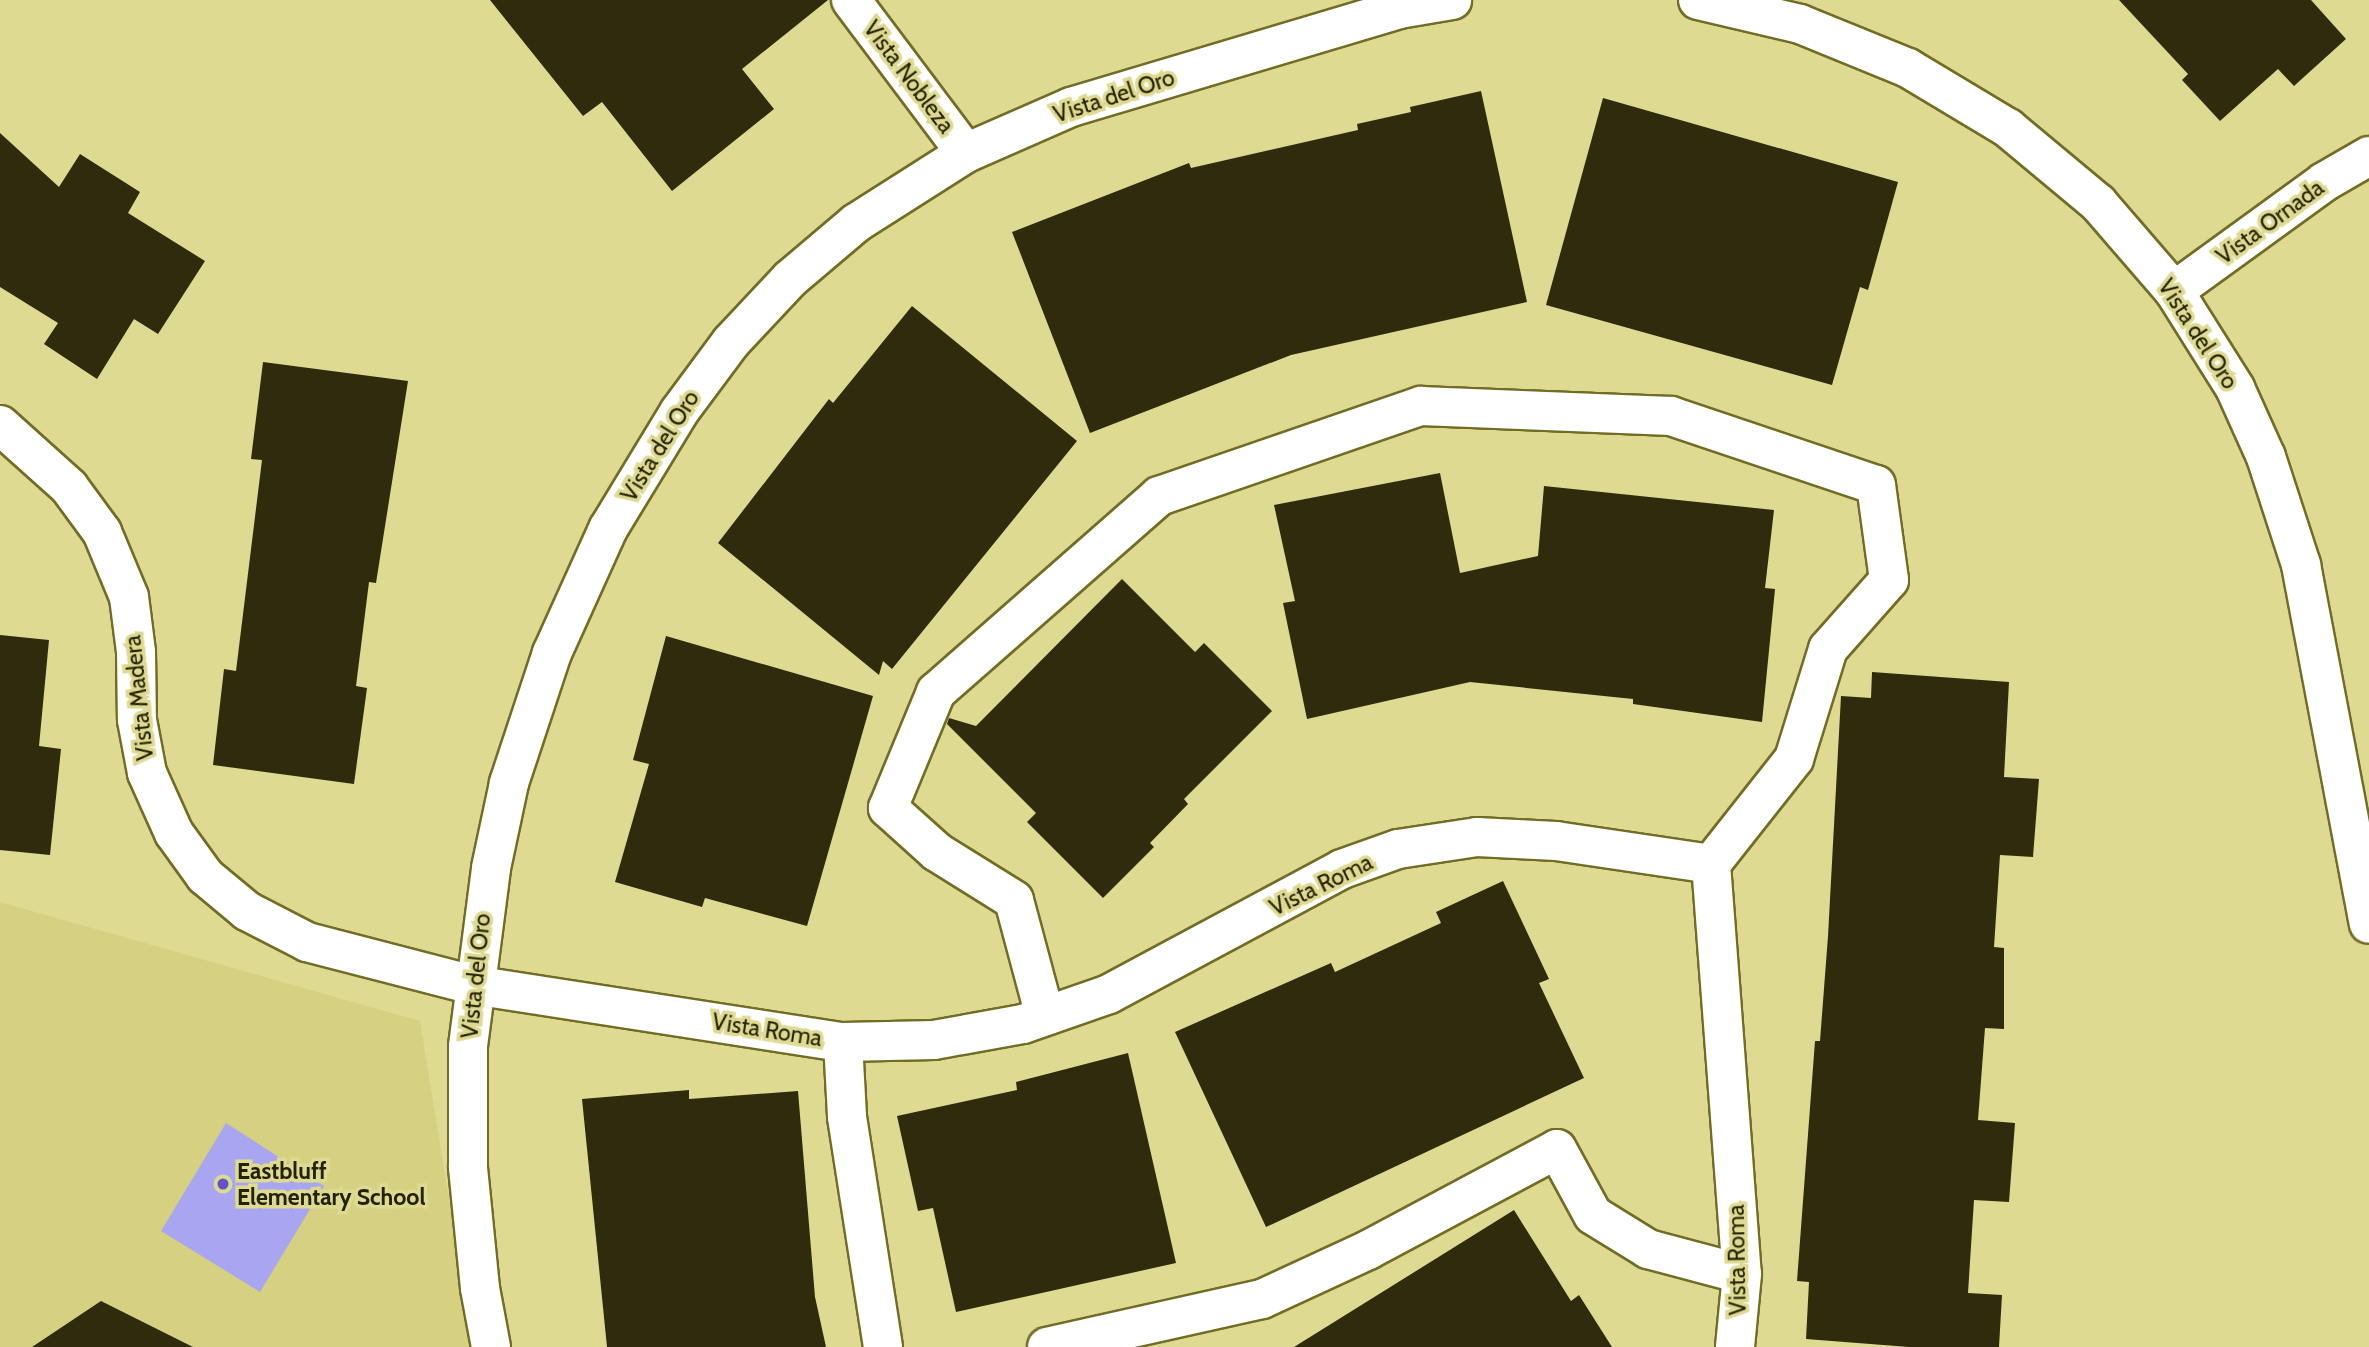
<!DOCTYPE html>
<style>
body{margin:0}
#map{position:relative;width:2369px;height:1347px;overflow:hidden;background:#deda92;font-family:Cabin,sans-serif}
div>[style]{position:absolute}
.built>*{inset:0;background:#d6d180}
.green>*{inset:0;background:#a9a6f1}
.building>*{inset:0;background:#2e2c0d}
.roads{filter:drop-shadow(2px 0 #716d25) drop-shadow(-2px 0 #716d25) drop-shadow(0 2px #716d25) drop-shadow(0 -2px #716d25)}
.minor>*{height:38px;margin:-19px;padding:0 19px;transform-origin:19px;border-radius:19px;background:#fff}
.dots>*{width:19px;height:19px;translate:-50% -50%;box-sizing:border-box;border:4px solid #deda92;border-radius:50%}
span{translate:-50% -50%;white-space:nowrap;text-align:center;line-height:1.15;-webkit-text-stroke:7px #deda92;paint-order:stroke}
.street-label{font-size:23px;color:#242204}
.poi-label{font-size:23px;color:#242204;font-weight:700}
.left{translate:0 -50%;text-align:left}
</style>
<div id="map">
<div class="built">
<div style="clip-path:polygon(0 902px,420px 1021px,473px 1347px,0 1347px)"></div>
</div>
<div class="green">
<div style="clip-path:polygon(226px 1123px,324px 1186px,260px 1292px,161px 1231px)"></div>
</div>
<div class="building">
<div style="clip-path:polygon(490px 0,828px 0,742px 69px,774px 109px,672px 191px,602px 102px,583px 116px)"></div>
<div style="clip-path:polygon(2119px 0,2311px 0,2346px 39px,2294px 86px,2278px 69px,2220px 121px,2182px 80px,2188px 74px)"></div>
<div style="clip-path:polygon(1481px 91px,1527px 302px,1291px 355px,1090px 433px,1012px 232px,1189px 163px,1191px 168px,1358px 130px,1357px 124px,1411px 112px,1410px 107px)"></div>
<div style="clip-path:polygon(1603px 98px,1898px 182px,1868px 290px,1860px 287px,1832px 385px,1546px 305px)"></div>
<div style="clip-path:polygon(0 133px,59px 187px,80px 154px,140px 192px,128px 213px,205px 261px,158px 334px,134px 319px,97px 379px,44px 344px,58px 323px,0 287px)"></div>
<div style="clip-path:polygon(912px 306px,1077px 441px,892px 669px,883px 661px,879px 675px,718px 543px,829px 399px,833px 403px)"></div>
<div style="clip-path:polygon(263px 362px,408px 381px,376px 583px,369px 582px,356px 686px,367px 688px,354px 784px,213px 765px,224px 669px,236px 671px,262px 460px,251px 459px)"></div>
<div style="clip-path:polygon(1440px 473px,1460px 573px,1538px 556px,1544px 486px,1774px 510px,1765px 588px,1775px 589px,1762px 722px,1633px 704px,1633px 699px,1470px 682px,1307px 719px,1283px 603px,1295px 601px,1274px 505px)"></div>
<div style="clip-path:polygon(1122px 579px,1195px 652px,1204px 643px,1272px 711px,1184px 799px,1188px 804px,1150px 843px,1154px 847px,1103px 898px,1027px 822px,1036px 813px,947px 724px,949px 718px,976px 726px)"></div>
<div style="clip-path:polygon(0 635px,49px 640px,39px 746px,61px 749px,50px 855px,0 850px)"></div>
<div style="clip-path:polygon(666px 636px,873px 696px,807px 926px,705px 898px,702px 907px,615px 882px,649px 764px,633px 760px)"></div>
<div style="clip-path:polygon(1872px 672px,2009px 682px,2004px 777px,2039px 779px,2033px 857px,2000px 855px,1994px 947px,2004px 948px,2004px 1029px,1985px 1028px,1978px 1120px,2015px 1123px,2009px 1202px,1974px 1200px,1968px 1293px,2002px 1295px,1999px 1347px,1909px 1347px,1806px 1339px,1809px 1282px,1797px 1281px,1815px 1041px,1820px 1041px,1828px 936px,1841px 696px,1871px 698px)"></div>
<div style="clip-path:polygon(1503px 881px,1549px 979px,1539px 983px,1584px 1078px,1266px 1227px,1175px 1032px,1331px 963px,1335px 972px,1441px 923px,1436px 912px)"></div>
<div style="clip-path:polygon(1128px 1053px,1176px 1263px,956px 1312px,933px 1208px,918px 1211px,897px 1116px,1017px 1090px,1016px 1082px)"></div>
<div style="clip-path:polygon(689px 1090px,689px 1099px,798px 1091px,815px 1297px,826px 1347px,607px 1347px,582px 1099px)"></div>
<div style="clip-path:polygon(1514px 1210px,1571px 1301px,1579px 1295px,1612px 1347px,1294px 1347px)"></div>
<div style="clip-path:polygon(101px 1301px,193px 1347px,32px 1347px)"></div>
</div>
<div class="roads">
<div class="minor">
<div style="left:851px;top:0;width:191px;rotate:53.1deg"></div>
<div style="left:1698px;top:0;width:105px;rotate:13.2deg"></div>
<div style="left:1800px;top:24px;width:117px;rotate:22.2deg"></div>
<div style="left:1908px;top:68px;width:117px;rotate:31deg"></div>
<div style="left:2008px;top:128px;width:117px;rotate:39.8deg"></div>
<div style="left:2098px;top:203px;width:116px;rotate:49.2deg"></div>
<div style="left:2174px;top:291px;width:115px;rotate:57.8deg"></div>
<div style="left:2235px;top:388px;width:76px;rotate:65.8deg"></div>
<div style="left:2266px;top:457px;width:114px;rotate:72deg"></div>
<div style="left:2301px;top:565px;width:365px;rotate:79.3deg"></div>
<div style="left:2174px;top:291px;width:185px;rotate:-36deg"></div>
<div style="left:2324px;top:182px;width:52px;rotate:-30deg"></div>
<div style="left:0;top:425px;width:93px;rotate:41.9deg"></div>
<div style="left:69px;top:487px;width:56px;rotate:53.7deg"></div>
<div style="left:102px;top:532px;width:70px;rotate:67.4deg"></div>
<div style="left:129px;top:597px;width:55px;rotate:82.7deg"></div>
<div style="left:136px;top:652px;width:68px;rotate:89.2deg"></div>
<div style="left:137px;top:720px;width:54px;rotate:79.3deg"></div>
<div style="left:147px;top:773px;width:66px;rotate:65.8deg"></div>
<div style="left:174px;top:833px;width:53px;rotate:54.2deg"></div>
<div style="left:205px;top:876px;width:55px;rotate:39.8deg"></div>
<div style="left:247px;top:911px;width:68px;rotate:27.3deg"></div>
<div style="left:307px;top:942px;width:171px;rotate:14.5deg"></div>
<div style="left:473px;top:985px;width:374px;rotate:8.8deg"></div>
<div style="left:843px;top:1042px;width:91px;rotate:-1.3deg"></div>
<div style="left:934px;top:1040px;width:90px;rotate:-10.2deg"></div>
<div style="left:1023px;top:1024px;width:91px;rotate:-19.2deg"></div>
<div style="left:1109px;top:994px;width:264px;rotate:-28.2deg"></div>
<div style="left:1342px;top:869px;width:59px;rotate:-19.7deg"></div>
<div style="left:1398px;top:849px;width:80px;rotate:-8.6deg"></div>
<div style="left:1477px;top:837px;width:79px;rotate:2.9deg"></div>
<div style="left:1556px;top:841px;width:157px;rotate:8.4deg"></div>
<div style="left:1711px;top:864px;width:411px;rotate:85.7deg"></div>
<div style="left:1742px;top:1274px;width:73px;rotate:95.5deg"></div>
<div style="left:1045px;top:1016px;width:120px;rotate:-105deg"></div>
<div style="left:1014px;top:900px;width:91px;rotate:-148.1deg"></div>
<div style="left:937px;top:852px;width:66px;rotate:-138.1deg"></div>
<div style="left:888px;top:808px;width:126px;rotate:-67.5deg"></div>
<div style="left:936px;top:692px;width:297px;rotate:-41.3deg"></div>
<div style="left:1159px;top:496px;width:277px;rotate:-19deg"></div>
<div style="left:1421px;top:406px;width:250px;rotate:2.3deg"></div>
<div style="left:1671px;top:416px;width:216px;rotate:18.6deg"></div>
<div style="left:1876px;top:485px;width:96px;rotate:82.2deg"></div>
<div style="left:1889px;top:580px;width:92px;rotate:131.5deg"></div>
<div style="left:1828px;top:649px;width:115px;rotate:107.2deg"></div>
<div style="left:1794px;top:759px;width:134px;rotate:128.3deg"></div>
<div style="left:843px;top:1042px;width:75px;rotate:86.9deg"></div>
<div style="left:847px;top:1117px;width:233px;rotate:81.1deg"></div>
<div style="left:491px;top:1347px;width:60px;rotate:-100.6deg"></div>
<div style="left:480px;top:1288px;width:122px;rotate:-95.7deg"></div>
<div style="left:468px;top:1167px;width:121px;rotate:-90deg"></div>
<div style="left:468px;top:1046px;width:179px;rotate:-82.6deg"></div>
<div style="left:491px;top:868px;width:87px;rotate:-78deg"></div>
<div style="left:509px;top:783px;width:137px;rotate:-71.7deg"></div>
<div style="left:552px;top:653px;width:136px;rotate:-65.7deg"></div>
<div style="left:608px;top:529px;width:137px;rotate:-58.7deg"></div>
<div style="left:679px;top:412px;width:87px;rotate:-53.4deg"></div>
<div style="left:731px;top:342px;width:86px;rotate:-46.9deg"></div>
<div style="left:790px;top:279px;width:87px;rotate:-40.3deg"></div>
<div style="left:856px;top:223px;width:130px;rotate:-32.5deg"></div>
<div style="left:966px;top:153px;width:115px;rotate:-23.7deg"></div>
<div style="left:1071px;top:107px;width:342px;rotate:-16.6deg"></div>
<div style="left:1399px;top:9px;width:54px;rotate:-9.6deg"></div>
<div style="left:1047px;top:1347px;width:220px;rotate:-12.6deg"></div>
<div style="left:1262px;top:1299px;width:117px;rotate:-24.8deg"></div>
<div style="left:1368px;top:1250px;width:214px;rotate:-28.1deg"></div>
<div style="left:1557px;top:1149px;width:75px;rotate:61.4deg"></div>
<div style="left:1593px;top:1215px;width:65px;rotate:31.7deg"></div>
<div style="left:1648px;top:1249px;width:97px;rotate:14.9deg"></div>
</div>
</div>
<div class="dots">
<div style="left:223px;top:1184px;background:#6552cb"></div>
</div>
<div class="street-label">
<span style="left:909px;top:77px;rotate:53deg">Vista Nobleza</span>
<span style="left:1114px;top:96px;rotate:-18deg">Vista del Oro</span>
<span style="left:2270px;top:222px;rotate:-36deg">Vista Ornada</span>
<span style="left:2198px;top:334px;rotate:57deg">Vista del Oro</span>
<span style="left:660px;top:446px;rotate:-58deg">Vista del Oro</span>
<span style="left:139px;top:698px;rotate:-96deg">Vista Madera</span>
<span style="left:1321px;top:885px;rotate:-26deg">Vista Roma</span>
<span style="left:476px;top:976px;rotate:-84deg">Vista del Oro</span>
<span style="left:767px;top:1030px;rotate:9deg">Vista Roma</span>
<span style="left:1737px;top:1260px;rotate:-91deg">Vista Roma</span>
</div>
<div class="poi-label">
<span class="left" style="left:237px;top:1184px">Eastbluff<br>Elementary School</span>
</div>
</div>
